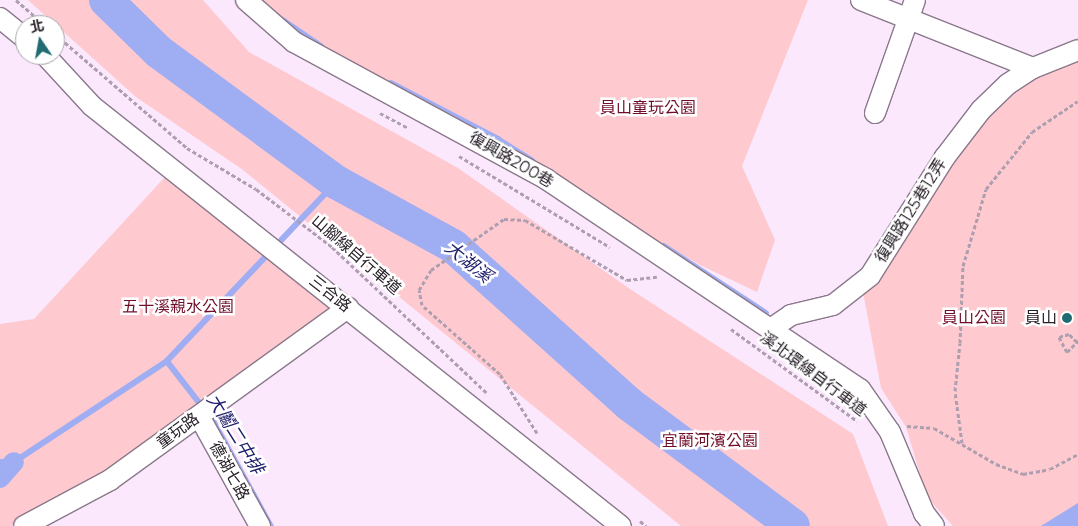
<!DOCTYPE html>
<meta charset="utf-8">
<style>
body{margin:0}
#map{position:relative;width:1078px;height:526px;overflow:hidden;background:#fbe8fd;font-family:Montserrat,"Noto Sans TC",sans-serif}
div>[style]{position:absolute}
.green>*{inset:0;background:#fec9cf}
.water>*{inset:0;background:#9fadf2}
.stream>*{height:5.5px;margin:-2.75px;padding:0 2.75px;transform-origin:2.75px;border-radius:2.75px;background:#9fadf2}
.canal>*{height:20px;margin:-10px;padding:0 10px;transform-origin:10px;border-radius:10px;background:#9fadf2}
.river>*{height:34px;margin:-17px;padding:0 17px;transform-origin:17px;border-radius:17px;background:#9fadf2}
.path>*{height:3px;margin-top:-1.5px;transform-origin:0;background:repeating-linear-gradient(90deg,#ae9fb0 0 4px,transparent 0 6.5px)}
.roads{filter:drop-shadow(1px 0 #8a788b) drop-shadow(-1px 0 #8a788b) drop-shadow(0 1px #8a788b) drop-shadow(0 -1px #8a788b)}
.minor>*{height:20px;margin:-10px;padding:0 10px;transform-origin:10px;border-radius:10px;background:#fff}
.dots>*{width:14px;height:14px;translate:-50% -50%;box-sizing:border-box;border:2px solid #fff;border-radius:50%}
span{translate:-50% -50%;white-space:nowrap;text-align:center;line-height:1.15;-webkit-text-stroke:5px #fff;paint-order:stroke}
.park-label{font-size:16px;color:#700e2a}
.street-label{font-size:16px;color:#282028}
.poi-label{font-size:16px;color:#282028}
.right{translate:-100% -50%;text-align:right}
.water-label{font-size:18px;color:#1e1e6c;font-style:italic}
.north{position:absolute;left:15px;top:15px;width:50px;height:50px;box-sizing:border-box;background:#fff;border:1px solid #a9a6a9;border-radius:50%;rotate:348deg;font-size:14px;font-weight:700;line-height:20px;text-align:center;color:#282028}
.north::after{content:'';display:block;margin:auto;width:18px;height:22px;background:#206c72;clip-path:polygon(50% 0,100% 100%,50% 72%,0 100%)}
</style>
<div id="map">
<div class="green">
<div style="clip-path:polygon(28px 0,203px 0,249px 52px,458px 168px,630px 289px,853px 434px,888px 526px,681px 526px,243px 170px,136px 97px)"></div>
<div style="clip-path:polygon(260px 0,808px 0,742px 166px,775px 240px,757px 292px,700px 265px,282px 21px)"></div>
<div style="clip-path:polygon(1078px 59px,1078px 526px,953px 526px,927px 497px,906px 427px,881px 388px,863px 292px,983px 117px,1007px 93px,1039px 72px)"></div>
<div style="clip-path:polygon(165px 177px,346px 308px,106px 475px,10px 526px,0 526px,0 324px,34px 319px)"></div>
</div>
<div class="water">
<div style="clip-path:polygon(1078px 503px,1078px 526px,1041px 526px)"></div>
</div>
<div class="stream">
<div style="left:283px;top:20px;width:46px;rotate:34.4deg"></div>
<div style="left:391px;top:83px;width:121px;rotate:27.6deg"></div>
<div style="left:498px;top:139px;width:40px;rotate:32deg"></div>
<div style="left:664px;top:246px;width:122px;rotate:33.3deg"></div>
<div style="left:167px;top:361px;width:75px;rotate:52.1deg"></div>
<div style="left:213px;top:420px;width:121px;rotate:61.3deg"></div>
<div style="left:0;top:462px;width:14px"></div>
<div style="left:14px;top:462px;width:183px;rotate:-33.4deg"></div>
<div style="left:167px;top:361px;width:246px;rotate:-46.6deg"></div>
</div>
<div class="canal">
<div style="left:0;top:478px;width:21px;rotate:-49deg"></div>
</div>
<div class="river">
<div style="left:106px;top:0;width:74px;rotate:44.5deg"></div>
<div style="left:159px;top:52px;width:220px;rotate:36.3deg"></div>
<div style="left:336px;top:182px;width:133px;rotate:28.7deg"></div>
<div style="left:453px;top:246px;width:237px;rotate:41.9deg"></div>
<div style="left:629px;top:404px;width:204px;rotate:36.6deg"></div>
</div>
<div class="path">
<div style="left:16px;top:0;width:38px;rotate:41deg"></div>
<div style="left:55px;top:34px;width:174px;rotate:40.8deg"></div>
<div style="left:187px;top:148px;width:80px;rotate:30.7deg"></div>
<div style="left:256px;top:189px;width:96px;rotate:37.3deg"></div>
<div style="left:332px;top:247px;width:212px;rotate:43.3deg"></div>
<div style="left:380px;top:113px;width:32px;rotate:28deg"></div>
<div style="left:459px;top:156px;width:176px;rotate:31.1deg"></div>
<div style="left:731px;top:329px;width:156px;rotate:36.1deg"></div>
<div style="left:1077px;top:342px;width:11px;rotate:-135deg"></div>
<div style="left:1069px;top:334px;width:10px;rotate:163deg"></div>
<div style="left:1059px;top:337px;width:17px;rotate:62deg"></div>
<div style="left:1067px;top:352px;width:16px;rotate:-45deg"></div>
<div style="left:907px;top:426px;width:27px;rotate:4deg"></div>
<div style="left:934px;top:428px;width:72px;rotate:30.1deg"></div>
<div style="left:996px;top:464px;width:29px;rotate:20deg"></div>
<div style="left:1023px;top:474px;width:27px;rotate:-10deg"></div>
<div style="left:1050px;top:469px;width:32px;rotate:-28deg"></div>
<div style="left:537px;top:433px;width:70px;rotate:-122.1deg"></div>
<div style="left:500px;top:374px;width:104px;rotate:-138.5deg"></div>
<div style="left:422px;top:305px;width:15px;rotate:-101deg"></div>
<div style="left:419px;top:290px;width:23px;rotate:-59deg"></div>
<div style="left:431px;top:270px;width:89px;rotate:-34.9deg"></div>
<div style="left:504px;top:219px;width:21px;rotate:3deg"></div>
<div style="left:525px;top:220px;width:118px;rotate:30.5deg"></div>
<div style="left:627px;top:280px;width:30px;rotate:-6deg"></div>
<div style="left:962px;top:443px;width:52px;rotate:-97.7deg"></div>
<div style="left:955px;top:391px;width:48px;rotate:-84.1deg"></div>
<div style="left:960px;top:343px;width:77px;rotate:-87.8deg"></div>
<div style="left:963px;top:266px;width:80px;rotate:-73.4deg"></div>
<div style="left:986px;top:189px;width:73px;rotate:-51.1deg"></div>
<div style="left:1032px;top:132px;width:55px;rotate:-34deg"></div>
<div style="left:640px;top:521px;width:8px;rotate:40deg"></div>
</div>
<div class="roads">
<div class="minor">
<div style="left:246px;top:0;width:64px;rotate:41.2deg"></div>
<div style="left:294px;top:42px;width:287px;rotate:28.5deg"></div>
<div style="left:546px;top:179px;width:378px;rotate:33.8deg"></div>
<div style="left:860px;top:389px;width:52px;rotate:55.1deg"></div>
<div style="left:890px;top:432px;width:88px;rotate:67.2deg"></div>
<div style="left:924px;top:513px;width:16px;rotate:52deg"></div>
<div style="left:861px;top:0;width:185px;rotate:21.6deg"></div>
<div style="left:0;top:18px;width:32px;rotate:39deg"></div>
<div style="left:45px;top:55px;width:69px;rotate:47.3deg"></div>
<div style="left:92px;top:106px;width:675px;rotate:38.45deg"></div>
<div style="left:875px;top:113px;width:120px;rotate:-70.5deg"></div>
<div style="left:772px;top:328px;width:23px;rotate:-34deg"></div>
<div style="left:791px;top:315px;width:43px;rotate:-13.4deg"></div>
<div style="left:833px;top:305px;width:47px;rotate:-38.1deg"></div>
<div style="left:870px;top:276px;width:141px;rotate:-57.8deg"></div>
<div style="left:945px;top:157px;width:59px;rotate:-52.5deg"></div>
<div style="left:981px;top:110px;width:37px;rotate:-44deg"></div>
<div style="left:1008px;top:84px;width:30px;rotate:-33deg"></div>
<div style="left:1033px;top:68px;width:48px;rotate:-21.8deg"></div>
<div style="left:199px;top:416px;width:126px;rotate:61deg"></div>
<div style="left:24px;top:526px;width:98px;rotate:-28.1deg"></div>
<div style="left:110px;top:480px;width:294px;rotate:-35.9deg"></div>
</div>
</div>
<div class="dots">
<div style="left:1067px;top:318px;background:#206c72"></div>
</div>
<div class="park-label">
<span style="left:648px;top:108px">員山童玩公園</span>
<span style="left:178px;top:307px">五十溪親水公園</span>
<span style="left:974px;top:318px">員山公園</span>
<span style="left:710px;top:441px">宜蘭河濱公園</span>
</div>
<div class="street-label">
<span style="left:511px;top:160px;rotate:30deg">復興路200巷</span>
<span style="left:911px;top:211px;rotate:-58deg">復興路125巷12弄</span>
<span style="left:356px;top:255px;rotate:41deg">山腳線自行車道</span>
<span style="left:330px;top:294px;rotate:38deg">三合路</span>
<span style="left:813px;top:374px;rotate:37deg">溪北環線自行車道</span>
<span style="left:178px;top:431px;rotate:-36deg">童玩路</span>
<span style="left:229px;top:471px;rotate:61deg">德湖七路</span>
</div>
<div class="poi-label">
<span class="right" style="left:1057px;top:318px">員山</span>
</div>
<div class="water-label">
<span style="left:468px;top:262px;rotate:39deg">大湖溪</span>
<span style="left:235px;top:434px;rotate:58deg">大鬮二中排</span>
</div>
<div class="north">北</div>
</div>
